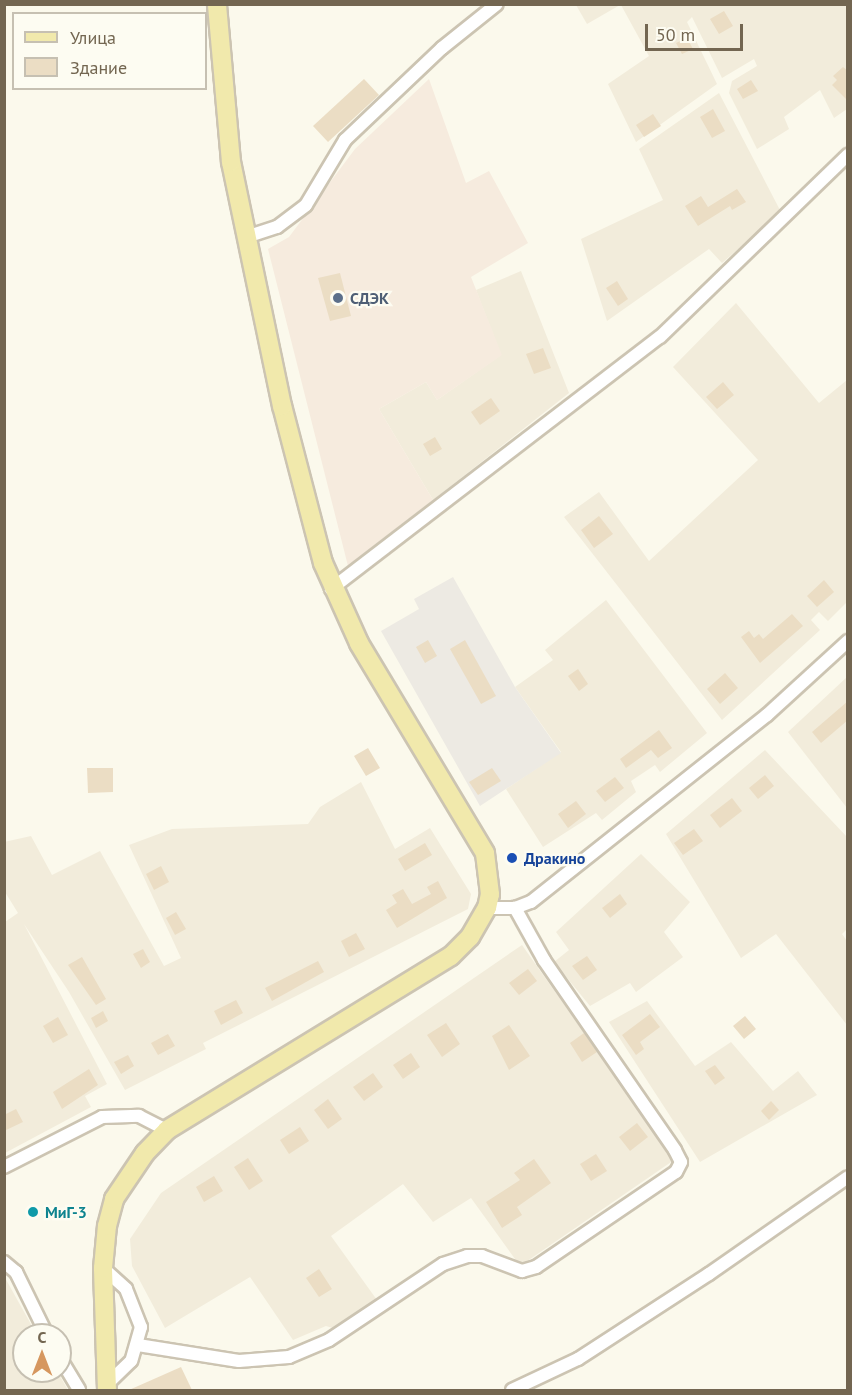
<!DOCTYPE html>
<meta charset="utf-8">
<style>
body{margin:0}
#map{position:relative;width:852px;height:1395px;overflow:hidden;background:#fbf9ec;font-family:"PT Sans",sans-serif}
div>[style]{position:absolute}
.residential>*{inset:0;background:#f2ecdb}
.commercial>*{inset:0;background:#f6ebde}
.industrial>*{inset:0;background:#edeae3}
.building>*{inset:0;background:#ebddc4}
.roads{filter:drop-shadow(2px 0 #ccc4b2) drop-shadow(-2px 0 #ccc4b2) drop-shadow(0 2px #ccc4b2) drop-shadow(0 -2px #ccc4b2)}
.minor>*{height:12px;margin:-6px;padding:0 6px;transform-origin:6px;border-radius:6px;background:#fff}
.primary>*{height:18px;margin:-9px;padding:0 9px;transform-origin:9px;border-radius:9px;background:#f1e9ac}
.dots>*{width:16px;height:16px;translate:-50% -50%;box-sizing:border-box;border:3px solid #fdfcf2;border-radius:50%}
span{translate:-50% -50%;white-space:nowrap;text-align:center;line-height:1.15;-webkit-text-stroke:4.5px #fdfcf2;paint-order:stroke}
.service-label{font-size:16px;color:#4e5e75;font-weight:700}
.left{translate:0 -50%;text-align:left}
.transit-label{font-size:16px;color:#164399;font-weight:700}
.culture-label{font-size:16px;color:#0d838f;font-weight:700}
.frame{position:absolute;inset:0;border:6px solid #736651;pointer-events:none}
.legend{position:absolute;left:12px;top:12px;width:195px;height:78px;box-sizing:border-box;background:#fdfcf2;border:2px solid #c6c0b2;margin:0;padding:8px 10px;list-style:none;font-size:18px;color:#736651}
.legend li{display:flex;align-items:center;gap:12px;height:30px}
.legend b{width:30px;border:2px solid #c6c0b2}
.north{position:absolute;left:12px;top:1323px;width:60px;height:60px;box-sizing:border-box;background:#fdfcf2;border:2px solid #c6c0b2;border-radius:50%;rotate:0deg;font-size:16px;font-weight:700;line-height:24px;text-align:center;color:#736651}
.north::after{content:'';display:block;margin:auto;width:21px;height:27px;background:#d6975f;clip-path:polygon(50% 0,100% 100%,50% 72%,0 100%)}
.scale{position:absolute;left:645px;top:24px;width:98px;height:27px;box-sizing:border-box;border:3px solid #736651;border-top:0;padding-left:8px;font-size:18px;line-height:21px;white-space:nowrap;color:#736651;-webkit-text-stroke:4px #fdfcf2;paint-order:stroke}
</style>
<div id="map">
<div class="residential">
<div style="clip-path:polygon(576px 5px,620px 5px,587px 24px)"></div>
<div style="clip-path:polygon(621px 5px,847px 5px,847px 109px,834px 118px,820px 90px,784px 117px,789px 129px,757px 149px,729px 93px,732px 81px,757px 66px,754px 59px,722px 78px,692px 17px,687px 22px,717px 84px,636px 142px,608px 84px,649px 56px)"></div>
<div style="clip-path:polygon(719px 93px,781px 212px,722px 263px,709px 249px,607px 321px,581px 239px,663px 200px,639px 149px)"></div>
<div style="clip-path:polygon(521px 271px,569px 393px,433px 500px,379px 409px,426px 382px,437px 400px,501px 355px,476px 290px)"></div>
<div style="clip-path:polygon(736px 303px,819px 403px,847px 380px,847px 602px,828px 621px,819px 612px,811px 620px,820px 630px,722px 720px,564px 517px,599px 492px,649px 561px,758px 460px,673px 367px)"></div>
<div style="clip-path:polygon(606px 600px,707px 733px,660px 772px,655px 765px,631px 781px,636px 792px,602px 820px,596px 813px,543px 847px,506px 789px,561px 752px,515px 687px,553px 660px,545px 650px)"></div>
<div style="clip-path:polygon(847px 677px,847px 808px,788px 732px)"></div>
<div style="clip-path:polygon(765px 750px,847px 837px,847px 929px,842px 934px,847px 941px,847px 1025px,776px 934px,741px 958px,666px 834px)"></div>
<div style="clip-path:polygon(361px 782px,395px 849px,430px 828px,471px 894px,468px 909px,203px 1043px,206px 1049px,125px 1090px,69px 992px,24px 924px,107px 1084px,85px 1096px,91px 1107px,5px 1153px,5px 922px,18px 913px,5px 892px,4px 842px,31px 836px,52px 875px,100px 851px,164px 966px,181px 958px,129px 845px,172px 829px,308px 824px,320px 807px)"></div>
<div style="clip-path:polygon(641px 854px,690px 902px,664px 932px,683px 957px,636px 992px,630px 983px,590px 1006px,554px 962px,569px 950px,556px 932px)"></div>
<div style="clip-path:polygon(522px 945px,674px 1160px,520px 1266px,471px 1198px,433px 1222px,403px 1184px,331px 1236px,377px 1300px,336px 1329px,326px 1326px,293px 1340px,250px 1277px,165px 1328px,132px 1266px,130px 1239px,161px 1193px)"></div>
<div style="clip-path:polygon(647px 1001px,695px 1066px,731px 1042px,773px 1091px,798px 1071px,817px 1095px,700px 1162px,609px 1022px)"></div>
<div style="clip-path:polygon(4px 1276px,37px 1335px,24px 1335px,24px 1371px,57px 1371px,68px 1390px,5px 1390px)"></div>
</div>
<div class="commercial">
<div style="clip-path:polygon(429px 79px,466px 183px,489px 171px,528px 243px,471px 277px,502px 355px,437px 400px,426px 382px,379px 409px,433px 500px,348px 566px,268px 249px,289px 237px,355px 149px)"></div>
</div>
<div class="industrial">
<div style="clip-path:polygon(453px 577px,515px 687px,561px 753px,480px 806px,381px 631px,419px 609px,414px 599px)"></div>
</div>
<div class="building">
<div style="clip-path:polygon(724px 11px,733px 26px,719px 34px,710px 19px)"></div>
<div style="clip-path:polygon(687px 38px,693px 49px,682px 54px,676px 43px)"></div>
<div style="clip-path:polygon(843px 67px,848px 71px,848px 101px,832px 85px,837px 80px,833px 76px)"></div>
<div style="clip-path:polygon(364px 79px,379px 95px,328px 142px,313px 126px)"></div>
<div style="clip-path:polygon(751px 80px,758px 91px,743px 99px,737px 89px)"></div>
<div style="clip-path:polygon(713px 109px,725px 131px,712px 138px,700px 117px)"></div>
<div style="clip-path:polygon(653px 114px,661px 126px,644px 137px,636px 125px)"></div>
<div style="clip-path:polygon(737px 189px,746px 202px,732px 210px,730px 206px,698px 226px,685px 206px,701px 196px,708px 207px)"></div>
<div style="clip-path:polygon(340px 273px,351px 316px,330px 321px,318px 278px)"></div>
<div style="clip-path:polygon(617px 281px,628px 299px,618px 306px,606px 288px)"></div>
<div style="clip-path:polygon(543px 348px,551px 368px,534px 374px,526px 354px)"></div>
<div style="clip-path:polygon(723px 382px,734px 395px,717px 409px,706px 397px)"></div>
<div style="clip-path:polygon(491px 398px,500px 411px,480px 425px,471px 412px)"></div>
<div style="clip-path:polygon(435px 437px,442px 449px,430px 456px,423px 444px)"></div>
<div style="clip-path:polygon(599px 516px,613px 534px,594px 548px,581px 530px)"></div>
<div style="clip-path:polygon(824px 580px,834px 592px,817px 607px,807px 596px)"></div>
<div style="clip-path:polygon(792px 614px,803px 626px,760px 663px,741px 637px,749px 631px,754px 638px,759px 634px,763px 639px)"></div>
<div style="clip-path:polygon(428px 640px,437px 656px,425px 663px,416px 647px)"></div>
<div style="clip-path:polygon(465px 640px,496px 696px,481px 704px,450px 649px)"></div>
<div style="clip-path:polygon(578px 669px,588px 684px,579px 691px,568px 676px)"></div>
<div style="clip-path:polygon(725px 673px,738px 688px,720px 704px,707px 689px)"></div>
<div style="clip-path:polygon(848px 701px,848px 720px,821px 743px,812px 732px)"></div>
<div style="clip-path:polygon(659px 730px,672px 748px,658px 758px,651px 750px,626px 768px,620px 759px)"></div>
<div style="clip-path:polygon(368px 748px,380px 768px,366px 776px,354px 756px)"></div>
<div style="clip-path:polygon(87px 768px,113px 768px,113px 792px,88px 793px)"></div>
<div style="clip-path:polygon(492px 768px,501px 781px,478px 795px,469px 782px)"></div>
<div style="clip-path:polygon(765px 775px,774px 786px,758px 799px,749px 788px)"></div>
<div style="clip-path:polygon(615px 777px,624px 788px,605px 802px,596px 791px)"></div>
<div style="clip-path:polygon(732px 798px,742px 811px,720px 828px,710px 815px)"></div>
<div style="clip-path:polygon(576px 801px,586px 814px,568px 828px,558px 814px)"></div>
<div style="clip-path:polygon(694px 829px,703px 841px,683px 855px,674px 843px)"></div>
<div style="clip-path:polygon(425px 843px,432px 855px,405px 871px,398px 859px)"></div>
<div style="clip-path:polygon(161px 866px,169px 882px,154px 890px,146px 874px)"></div>
<div style="clip-path:polygon(438px 881px,447px 898px,397px 928px,386px 910px,397px 903px,392px 895px,403px 889px,412px 904px,431px 894px,427px 887px)"></div>
<div style="clip-path:polygon(620px 894px,627px 904px,610px 918px,602px 908px)"></div>
<div style="clip-path:polygon(176px 912px,186px 929px,175px 935px,166px 918px)"></div>
<div style="clip-path:polygon(356px 933px,365px 949px,349px 957px,341px 941px)"></div>
<div style="clip-path:polygon(143px 949px,150px 962px,141px 968px,133px 954px)"></div>
<div style="clip-path:polygon(587px 956px,597px 970px,583px 980px,572px 966px)"></div>
<div style="clip-path:polygon(82px 957px,106px 999px,96px 1005px,68px 965px)"></div>
<div style="clip-path:polygon(318px 961px,324px 972px,272px 1001px,265px 988px)"></div>
<div style="clip-path:polygon(528px 969px,537px 981px,519px 995px,509px 983px)"></div>
<div style="clip-path:polygon(236px 1000px,243px 1013px,221px 1025px,214px 1011px)"></div>
<div style="clip-path:polygon(103px 1011px,108px 1021px,96px 1028px,91px 1018px)"></div>
<div style="clip-path:polygon(650px 1014px,660px 1027px,640px 1042px,644px 1049px,636px 1055px,622px 1035px)"></div>
<div style="clip-path:polygon(745px 1016px,756px 1029px,744px 1039px,733px 1026px)"></div>
<div style="clip-path:polygon(58px 1017px,68px 1035px,53px 1043px,43px 1026px)"></div>
<div style="clip-path:polygon(446px 1023px,460px 1044px,442px 1057px,427px 1035px)"></div>
<div style="clip-path:polygon(509px 1025px,530px 1056px,509px 1070px,492px 1036px)"></div>
<div style="clip-path:polygon(584px 1033px,597px 1052px,582px 1062px,570px 1043px)"></div>
<div style="clip-path:polygon(168px 1034px,175px 1046px,158px 1055px,151px 1043px)"></div>
<div style="clip-path:polygon(411px 1053px,420px 1067px,403px 1079px,393px 1065px)"></div>
<div style="clip-path:polygon(128px 1055px,134px 1066px,121px 1074px,114px 1062px)"></div>
<div style="clip-path:polygon(715px 1065px,725px 1078px,715px 1085px,705px 1071px)"></div>
<div style="clip-path:polygon(89px 1069px,98px 1085px,62px 1109px,53px 1092px)"></div>
<div style="clip-path:polygon(373px 1073px,383px 1087px,364px 1101px,353px 1087px)"></div>
<div style="clip-path:polygon(328px 1099px,342px 1119px,328px 1129px,314px 1110px)"></div>
<div style="clip-path:polygon(771px 1101px,779px 1110px,769px 1120px,761px 1111px)"></div>
<div style="clip-path:polygon(16px 1109px,23px 1122px,4px 1131px,4px 1115px)"></div>
<div style="clip-path:polygon(637px 1123px,648px 1137px,630px 1151px,619px 1137px)"></div>
<div style="clip-path:polygon(300px 1127px,309px 1141px,289px 1154px,280px 1140px)"></div>
<div style="clip-path:polygon(596px 1154px,607px 1171px,591px 1181px,580px 1164px)"></div>
<div style="clip-path:polygon(248px 1158px,263px 1181px,249px 1190px,234px 1167px)"></div>
<div style="clip-path:polygon(534px 1159px,551px 1183px,517px 1207px,522px 1215px,502px 1228px,486px 1202px,520px 1180px,514px 1173px)"></div>
<div style="clip-path:polygon(214px 1176px,223px 1191px,204px 1202px,196px 1187px)"></div>
<div style="clip-path:polygon(319px 1269px,332px 1289px,319px 1297px,306px 1278px)"></div>
<div style="clip-path:polygon(181px 1367px,192px 1390px,129px 1390px)"></div>
</div>
<div class="roads">
<div class="minor">
<div style="left:246px;top:237px;width:33px;rotate:-18deg"></div>
<div style="left:277px;top:227px;width:36px;rotate:-37deg"></div>
<div style="left:306px;top:205px;width:76px;rotate:-59deg"></div>
<div style="left:345px;top:140px;width:134px;rotate:-43.5deg"></div>
<div style="left:442px;top:48px;width:70px;rotate:-38.7deg"></div>
<div style="left:331px;top:589px;width:414px;rotate:-37.5deg"></div>
<div style="left:660px;top:337px;width:262px;rotate:-44.1deg"></div>
<div style="left:487px;top:908px;width:28px"></div>
<div style="left:515px;top:908px;width:17px;rotate:-21deg"></div>
<div style="left:531px;top:902px;width:301px;rotate:-38.4deg"></div>
<div style="left:767px;top:715px;width:110px;rotate:-42.4deg"></div>
<div style="left:4px;top:1167px;width:110px;rotate:-27deg"></div>
<div style="left:102px;top:1117px;width:37px;rotate:-2deg"></div>
<div style="left:139px;top:1116px;width:31px;rotate:27deg"></div>
<div style="left:4px;top:1262px;width:16px;rotate:40deg"></div>
<div style="left:16px;top:1272px;width:70px;rotate:63.8deg"></div>
<div style="left:103px;top:1268px;width:31px;rotate:42deg"></div>
<div style="left:126px;top:1289px;width:41px;rotate:68.5deg"></div>
<div style="left:141px;top:1327px;width:35px;rotate:106deg"></div>
<div style="left:131px;top:1361px;width:33px;rotate:136deg"></div>
<div style="left:138px;top:1345px;width:102px;rotate:9deg"></div>
<div style="left:239px;top:1361px;width:50px;rotate:-4.6deg"></div>
<div style="left:289px;top:1357px;width:43px;rotate:-23deg"></div>
<div style="left:329px;top:1340px;width:137px;rotate:-33.7deg"></div>
<div style="left:443px;top:1264px;width:25px;rotate:-18deg"></div>
<div style="left:467px;top:1256px;width:15px"></div>
<div style="left:482px;top:1256px;width:43px;rotate:20.6deg"></div>
<div style="left:522px;top:1271px;width:15px;rotate:-16deg"></div>
<div style="left:536px;top:1267px;width:169px;rotate:-34.2deg"></div>
<div style="left:676px;top:1172px;width:11px;rotate:-63deg"></div>
<div style="left:681px;top:1162px;width:13px;rotate:-117deg"></div>
<div style="left:675px;top:1150px;width:231px;rotate:-124.6deg"></div>
<div style="left:544px;top:960px;width:60px;rotate:-119.1deg"></div>
<div style="left:60px;top:1358px;width:37px;rotate:59deg"></div>
<div style="left:512px;top:1390px;width:73px;rotate:-25.2deg"></div>
<div style="left:578px;top:1359px;width:156px;rotate:-33deg"></div>
<div style="left:709px;top:1274px;width:169px;rotate:-34.9deg"></div>
</div>
<div class="primary">
<div style="left:107px;top:1390px;width:122px;rotate:-91.9deg"></div>
<div style="left:103px;top:1268px;width:42px;rotate:-84.6deg"></div>
<div style="left:107px;top:1226px;width:28px;rotate:-75deg"></div>
<div style="left:114px;top:1199px;width:55px;rotate:-56deg"></div>
<div style="left:145px;top:1153px;width:32px;rotate:-46deg"></div>
<div style="left:167px;top:1130px;width:333px;rotate:-31.5deg"></div>
<div style="left:451px;top:956px;width:27px;rotate:-45deg"></div>
<div style="left:470px;top:937px;width:34px;rotate:-60deg"></div>
<div style="left:487px;top:908px;width:14px;rotate:-78deg"></div>
<div style="left:490px;top:894px;width:41px;rotate:-97deg"></div>
<div style="left:485px;top:853px;width:245px;rotate:-121deg"></div>
<div style="left:359px;top:643px;width:88px;rotate:-114.2deg"></div>
<div style="left:323px;top:563px;width:162px;rotate:-104.6deg"></div>
<div style="left:282px;top:406px;width:249px;rotate:-101.8deg"></div>
<div style="left:231px;top:162px;width:159px;rotate:-95.1deg"></div>
</div>
</div>
<div class="dots">
<div style="left:338px;top:298px;background:#5c6f8a"></div>
<div style="left:512px;top:858px;background:#1a4fb4"></div>
<div style="left:33px;top:1212px;background:#0f9aa8"></div>
</div>
<div class="service-label">
<span class="left" style="left:350px;top:298px">СДЭК</span>
</div>
<div class="transit-label">
<span class="left" style="left:524px;top:858px">Дракино</span>
</div>
<div class="culture-label">
<span class="left" style="left:45px;top:1212px">МиГ-3</span>
</div>
<div class="frame"></div>
<ul class="legend">
<li><b style="height:8px;background:#f1e9ac"></b>Улица</li>
<li><b style="height:16px;background:#ebddc4"></b>Здание</li>
</ul>
<div class="north">С</div>
<div class="scale">50 m</div>
</div>
